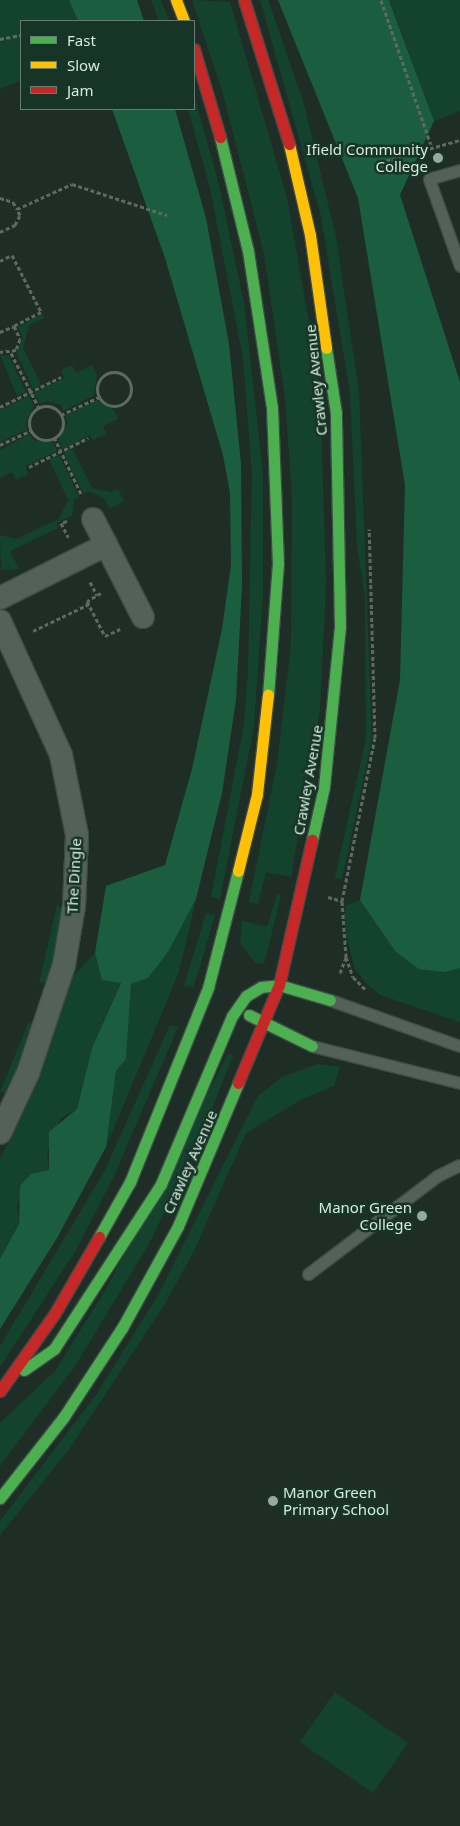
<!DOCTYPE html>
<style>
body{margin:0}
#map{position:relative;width:460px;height:1826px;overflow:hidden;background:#1e2e26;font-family:"Noto Sans",sans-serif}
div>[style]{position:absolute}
.green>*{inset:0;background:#14432d}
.forest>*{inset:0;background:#1b5e3f}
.path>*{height:3px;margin-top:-1.5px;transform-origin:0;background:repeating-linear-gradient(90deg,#5e6962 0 4px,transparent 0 6.5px)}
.path>.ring{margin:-1.5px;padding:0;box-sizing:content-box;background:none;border:3px solid #5e6962;border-radius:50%}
.roads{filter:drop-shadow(1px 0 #3e4b45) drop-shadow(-1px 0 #3e4b45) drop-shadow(0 1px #3e4b45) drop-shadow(0 -1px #3e4b45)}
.lane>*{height:11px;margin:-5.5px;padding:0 5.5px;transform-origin:5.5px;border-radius:5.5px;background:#54605a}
.street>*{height:22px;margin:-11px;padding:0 11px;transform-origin:11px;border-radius:11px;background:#54605a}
.fast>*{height:11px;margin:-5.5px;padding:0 5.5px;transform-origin:5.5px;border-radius:5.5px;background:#4caf50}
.slow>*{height:11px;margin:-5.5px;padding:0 5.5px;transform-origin:5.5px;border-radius:5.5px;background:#ffc107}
.jam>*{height:11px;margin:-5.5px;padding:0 5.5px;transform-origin:5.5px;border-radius:5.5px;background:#c62828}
.dots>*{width:14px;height:14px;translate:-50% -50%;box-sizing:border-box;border:2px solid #173526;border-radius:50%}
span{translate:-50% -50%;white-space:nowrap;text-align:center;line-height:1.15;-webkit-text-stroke:5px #173526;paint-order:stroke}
.poi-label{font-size:15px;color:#d8e9df}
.right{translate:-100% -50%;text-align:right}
.left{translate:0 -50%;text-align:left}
.street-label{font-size:15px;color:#d8e9df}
.legend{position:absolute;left:20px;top:20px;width:175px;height:90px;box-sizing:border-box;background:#173526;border:1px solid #647d70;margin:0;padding:6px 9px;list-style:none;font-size:15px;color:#d8e9df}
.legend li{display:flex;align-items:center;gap:10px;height:25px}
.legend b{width:25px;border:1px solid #647d70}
</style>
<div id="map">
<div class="green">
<div style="clip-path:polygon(0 0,69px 0,78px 21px,21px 21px,21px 80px,0 89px)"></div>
<div style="clip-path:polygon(151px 0,161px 0,169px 21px,159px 21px)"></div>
<div style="clip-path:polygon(192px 0,230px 2px,287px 198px,320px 385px,326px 585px,320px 710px,291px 877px,266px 872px,258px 904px,249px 902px,277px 764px,291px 646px,292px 497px,285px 397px,264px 254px,223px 94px)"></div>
<div style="clip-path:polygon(260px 0,268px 0,304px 104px,336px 237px,359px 393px,372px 739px,342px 879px,335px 878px,366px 739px,365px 597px,357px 546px,350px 393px,321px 216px)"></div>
<div style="clip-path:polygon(390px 0,460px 0,460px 111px,434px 121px)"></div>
<div style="clip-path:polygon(194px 95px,219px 185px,244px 303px,263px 473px,263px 593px,254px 726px,220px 899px,211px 897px,244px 725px,248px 671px,252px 474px,243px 358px,210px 188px,188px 109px,194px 109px)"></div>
<div style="clip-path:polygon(42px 314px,44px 318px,29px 325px,23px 348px,41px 385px,33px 389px,16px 352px,23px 338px,18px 327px)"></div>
<div style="clip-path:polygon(0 355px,9px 356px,26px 392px,17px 396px)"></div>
<div style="clip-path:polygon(72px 365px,76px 373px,92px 365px,97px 375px,94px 395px,63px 411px,61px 405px,47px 401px,40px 404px,34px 393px,65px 378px,61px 370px)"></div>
<div style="clip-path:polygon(29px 396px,34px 406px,25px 424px,28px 429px,0 442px,0 410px)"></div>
<div style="clip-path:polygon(97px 400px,114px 410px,118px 419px,103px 426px,106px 434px,93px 440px,90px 435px,62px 449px,58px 439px,68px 422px,65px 416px)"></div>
<div style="clip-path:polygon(30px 434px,33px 440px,53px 442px,57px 451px,25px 466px,28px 474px,16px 480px,12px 472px,0 478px,0 450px)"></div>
<div style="clip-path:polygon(72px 448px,92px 488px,111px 492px,118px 489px,124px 501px,109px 509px,104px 498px,90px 491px,84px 494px,63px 452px)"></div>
<div style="clip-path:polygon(59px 455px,79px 497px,74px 500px,72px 515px,57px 523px,58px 528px,10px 551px,19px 569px,1px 570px,0 535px,16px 539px,59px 519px,68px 500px,49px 459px)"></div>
<div style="clip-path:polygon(277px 895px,281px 895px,264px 964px,254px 962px,240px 942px,242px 921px,267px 927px)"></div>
<div style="clip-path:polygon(196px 899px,179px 972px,106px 1147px,116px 1071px,126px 1059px,131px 983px,148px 978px,168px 952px)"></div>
<div style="clip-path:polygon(360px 900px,395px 951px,445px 972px,460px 968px,460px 1022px,380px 995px,367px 984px,355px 969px,346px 934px,345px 906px)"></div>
<div style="clip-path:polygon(57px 905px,64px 911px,59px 939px,47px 982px,39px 984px)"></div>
<div style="clip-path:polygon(206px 913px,215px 915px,198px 973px,193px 987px,184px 986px)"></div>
<div style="clip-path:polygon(95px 953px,102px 979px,121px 982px,92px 1048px,77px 1109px,61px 1118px,47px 1152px,49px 1170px,31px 1175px,17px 1205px,19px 1224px,0 1259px,0 1159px,25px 1109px,71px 978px)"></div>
<div style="clip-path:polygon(29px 1021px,34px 1026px,29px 1042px,9px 1092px,0 1092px)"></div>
<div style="clip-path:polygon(170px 1025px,178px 1027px,114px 1176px,76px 1250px,0 1367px,0 1346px,104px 1172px)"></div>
<div style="clip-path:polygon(228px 1054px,233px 1055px,206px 1124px,149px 1244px,75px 1366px,0 1466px,0 1423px,55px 1371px,105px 1291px)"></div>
<div style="clip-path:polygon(317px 1064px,340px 1067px,334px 1086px,302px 1099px,246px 1133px,193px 1253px,164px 1305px,70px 1448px,0 1535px,0 1521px,96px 1395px,157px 1297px,258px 1096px,282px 1077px)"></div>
<div style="clip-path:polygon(335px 1692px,408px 1743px,373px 1793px,300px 1742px)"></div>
</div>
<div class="forest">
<div style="clip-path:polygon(69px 0,137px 0,144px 21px,78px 21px)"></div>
<div style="clip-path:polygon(278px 0,389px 0,434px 121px,400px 195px,460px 382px,460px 968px,445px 972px,419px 969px,395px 951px,360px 900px,400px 680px,405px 485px,358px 198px)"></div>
<div style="clip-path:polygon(112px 109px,175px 109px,206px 218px,229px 344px,241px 464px,242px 585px,236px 700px,222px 793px,196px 899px,168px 952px,148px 978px,131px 984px,126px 1059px,116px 1071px,106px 1147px,57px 1238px,0 1329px,0 1259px,19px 1224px,20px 1186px,31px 1174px,49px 1170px,49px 1132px,77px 1109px,92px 1048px,121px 983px,102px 980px,95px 953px,106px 886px,165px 865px,192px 769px,222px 629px,231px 565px,230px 493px,223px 455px,165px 258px)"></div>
</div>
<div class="path">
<div style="left:381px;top:0;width:157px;rotate:71deg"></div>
<div style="left:0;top:39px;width:21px;rotate:-11deg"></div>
<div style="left:386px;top:161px;width:77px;rotate:-15.8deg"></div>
<div style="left:0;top:198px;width:14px;rotate:17deg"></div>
<div style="left:13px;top:202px;width:8px;rotate:60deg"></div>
<div style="left:0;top:232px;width:17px;rotate:-25deg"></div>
<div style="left:15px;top:225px;width:11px;rotate:-63deg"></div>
<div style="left:20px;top:215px;width:7px;rotate:-117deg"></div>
<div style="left:17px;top:209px;width:60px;rotate:-24.4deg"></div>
<div style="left:72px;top:184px;width:100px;rotate:18.1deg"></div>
<div style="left:0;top:261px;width:13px;rotate:-27deg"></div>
<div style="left:12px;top:255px;width:64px;rotate:63deg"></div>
<div style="left:41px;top:312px;width:30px;rotate:153deg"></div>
<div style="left:14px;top:326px;width:14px;rotate:65deg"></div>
<div style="left:20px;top:339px;width:12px;rotate:110deg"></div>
<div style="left:16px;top:350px;width:16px;rotate:173deg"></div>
<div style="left:0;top:332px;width:15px;rotate:-23deg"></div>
<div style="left:11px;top:353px;width:62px;rotate:63deg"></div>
<div class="ring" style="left:97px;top:372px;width:31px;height:31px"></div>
<div class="ring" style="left:29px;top:406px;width:31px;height:31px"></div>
<div style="left:0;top:407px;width:68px;rotate:-26.2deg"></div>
<div style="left:61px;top:415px;width:42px;rotate:-25.3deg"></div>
<div style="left:54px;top:437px;width:65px;rotate:64.6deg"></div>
<div style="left:0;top:445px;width:35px;rotate:-25deg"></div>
<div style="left:29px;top:467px;width:66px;rotate:-26.2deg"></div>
<div style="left:67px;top:521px;width:6px;rotate:162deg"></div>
<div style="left:61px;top:523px;width:16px;rotate:63deg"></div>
<div style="left:90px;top:582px;width:15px;rotate:62deg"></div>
<div style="left:101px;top:593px;width:16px;rotate:150deg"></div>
<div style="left:87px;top:601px;width:39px;rotate:63deg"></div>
<div style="left:105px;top:636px;width:17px;rotate:-25deg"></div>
<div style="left:33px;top:631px;width:62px;rotate:-25.7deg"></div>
<div style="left:328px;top:897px;width:15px;rotate:16deg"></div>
<div style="left:346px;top:957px;width:21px;rotate:71deg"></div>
<div style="left:353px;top:977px;width:17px;rotate:45deg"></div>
<div style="left:340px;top:973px;width:17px;rotate:-69deg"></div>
<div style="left:346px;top:957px;width:56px;rotate:-94.1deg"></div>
<div style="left:342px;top:901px;width:166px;rotate:-78.6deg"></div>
<div style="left:375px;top:738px;width:209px;rotate:-91.6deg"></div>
</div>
<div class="roads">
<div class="lane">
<div style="left:460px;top:170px;width:32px;rotate:164deg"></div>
<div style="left:429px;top:179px;width:92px;rotate:70.4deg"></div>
<div style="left:330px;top:1000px;width:138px;rotate:19.5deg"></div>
<div style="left:312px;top:1046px;width:153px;rotate:14deg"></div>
<div style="left:308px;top:1274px;width:162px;rotate:-37.2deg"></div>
<div style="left:437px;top:1176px;width:25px;rotate:-26deg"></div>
</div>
<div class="street">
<div style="left:93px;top:519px;width:110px;rotate:63deg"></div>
<div style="left:0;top:598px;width:119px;rotate:-26.6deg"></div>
<div style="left:0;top:621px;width:147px;rotate:65.5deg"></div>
<div style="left:61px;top:755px;width:82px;rotate:78.7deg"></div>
<div style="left:77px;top:835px;width:71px;rotate:92.4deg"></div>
<div style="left:74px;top:906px;width:60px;rotate:99.6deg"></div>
<div style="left:64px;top:965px;width:114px;rotate:108.4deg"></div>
<div style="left:28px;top:1073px;width:66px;rotate:115deg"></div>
</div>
<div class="fast">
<div style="left:220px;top:137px;width:117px;rotate:76.2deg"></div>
<div style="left:248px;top:251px;width:159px;rotate:81.3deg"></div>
<div style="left:272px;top:408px;width:155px;rotate:87.8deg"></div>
<div style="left:278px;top:563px;width:132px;rotate:94.3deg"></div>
<div style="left:312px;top:840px;width:54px;rotate:-77.2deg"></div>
<div style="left:324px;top:787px;width:161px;rotate:-84.3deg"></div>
<div style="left:340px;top:627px;width:214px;rotate:-91.1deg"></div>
<div style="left:336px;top:413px;width:66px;rotate:-98.7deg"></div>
<div style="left:249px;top:1015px;width:70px;rotate:26.2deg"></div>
<div style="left:99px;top:1237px;width:63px;rotate:-60.6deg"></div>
<div style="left:130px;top:1182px;width:209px;rotate:-68.1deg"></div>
<div style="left:208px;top:988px;width:121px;rotate:-75.6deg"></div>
<div style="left:24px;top:1370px;width:37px;rotate:-35deg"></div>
<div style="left:54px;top:1349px;width:197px;rotate:-57deg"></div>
<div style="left:161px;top:1184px;width:182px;rotate:-67.1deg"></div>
<div style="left:232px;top:1016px;width:24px;rotate:-55deg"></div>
<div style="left:246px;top:996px;width:17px;rotate:-31deg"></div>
<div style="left:261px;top:987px;width:18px;rotate:-6deg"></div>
<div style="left:279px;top:985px;width:53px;rotate:16.4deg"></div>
<div style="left:0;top:1498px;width:102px;rotate:-51.8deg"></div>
<div style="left:63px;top:1418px;width:108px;rotate:-56.8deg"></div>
<div style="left:122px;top:1328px;width:116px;rotate:-61.2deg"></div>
<div style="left:178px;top:1226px;width:155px;rotate:-67.2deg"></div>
</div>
<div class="slow">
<div style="left:176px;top:0;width:22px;rotate:69deg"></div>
<div style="left:289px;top:144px;width:93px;rotate:77deg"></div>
<div style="left:310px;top:235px;width:114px;rotate:81.9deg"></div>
<div style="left:238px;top:871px;width:79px;rotate:-76.1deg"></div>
<div style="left:257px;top:794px;width:100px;rotate:-83.7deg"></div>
</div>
<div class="jam">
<div style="left:244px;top:0;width:151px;rotate:72.6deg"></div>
<div style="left:194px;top:49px;width:92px;rotate:73.5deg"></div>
<div style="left:238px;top:1083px;width:106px;rotate:-67.3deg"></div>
<div style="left:279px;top:985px;width:149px;rotate:-77.2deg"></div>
<div style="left:0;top:1391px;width:95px;rotate:-54.8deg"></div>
<div style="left:55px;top:1313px;width:88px;rotate:-59.9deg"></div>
</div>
</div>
<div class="dots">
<div style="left:438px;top:158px;background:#97a89e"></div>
<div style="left:422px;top:1216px;background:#97a89e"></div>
<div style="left:273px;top:1501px;background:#97a89e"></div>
</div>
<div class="poi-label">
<span class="right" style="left:428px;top:158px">Ifield Community<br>College</span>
<span class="right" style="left:412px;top:1216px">Manor Green<br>College</span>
<span class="left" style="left:283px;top:1501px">Manor Green<br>Primary School</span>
</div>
<div class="street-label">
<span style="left:316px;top:380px;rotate:-96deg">Crawley Avenue</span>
<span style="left:308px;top:780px;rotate:-80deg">Crawley Avenue</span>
<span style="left:74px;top:876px;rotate:-87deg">The Dingle</span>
<span style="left:190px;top:1162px;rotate:-66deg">Crawley Avenue</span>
</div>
<ul class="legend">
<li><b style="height:6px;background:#4caf50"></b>Fast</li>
<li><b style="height:6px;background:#ffc107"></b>Slow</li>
<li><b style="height:6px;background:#c62828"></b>Jam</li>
</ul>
</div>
